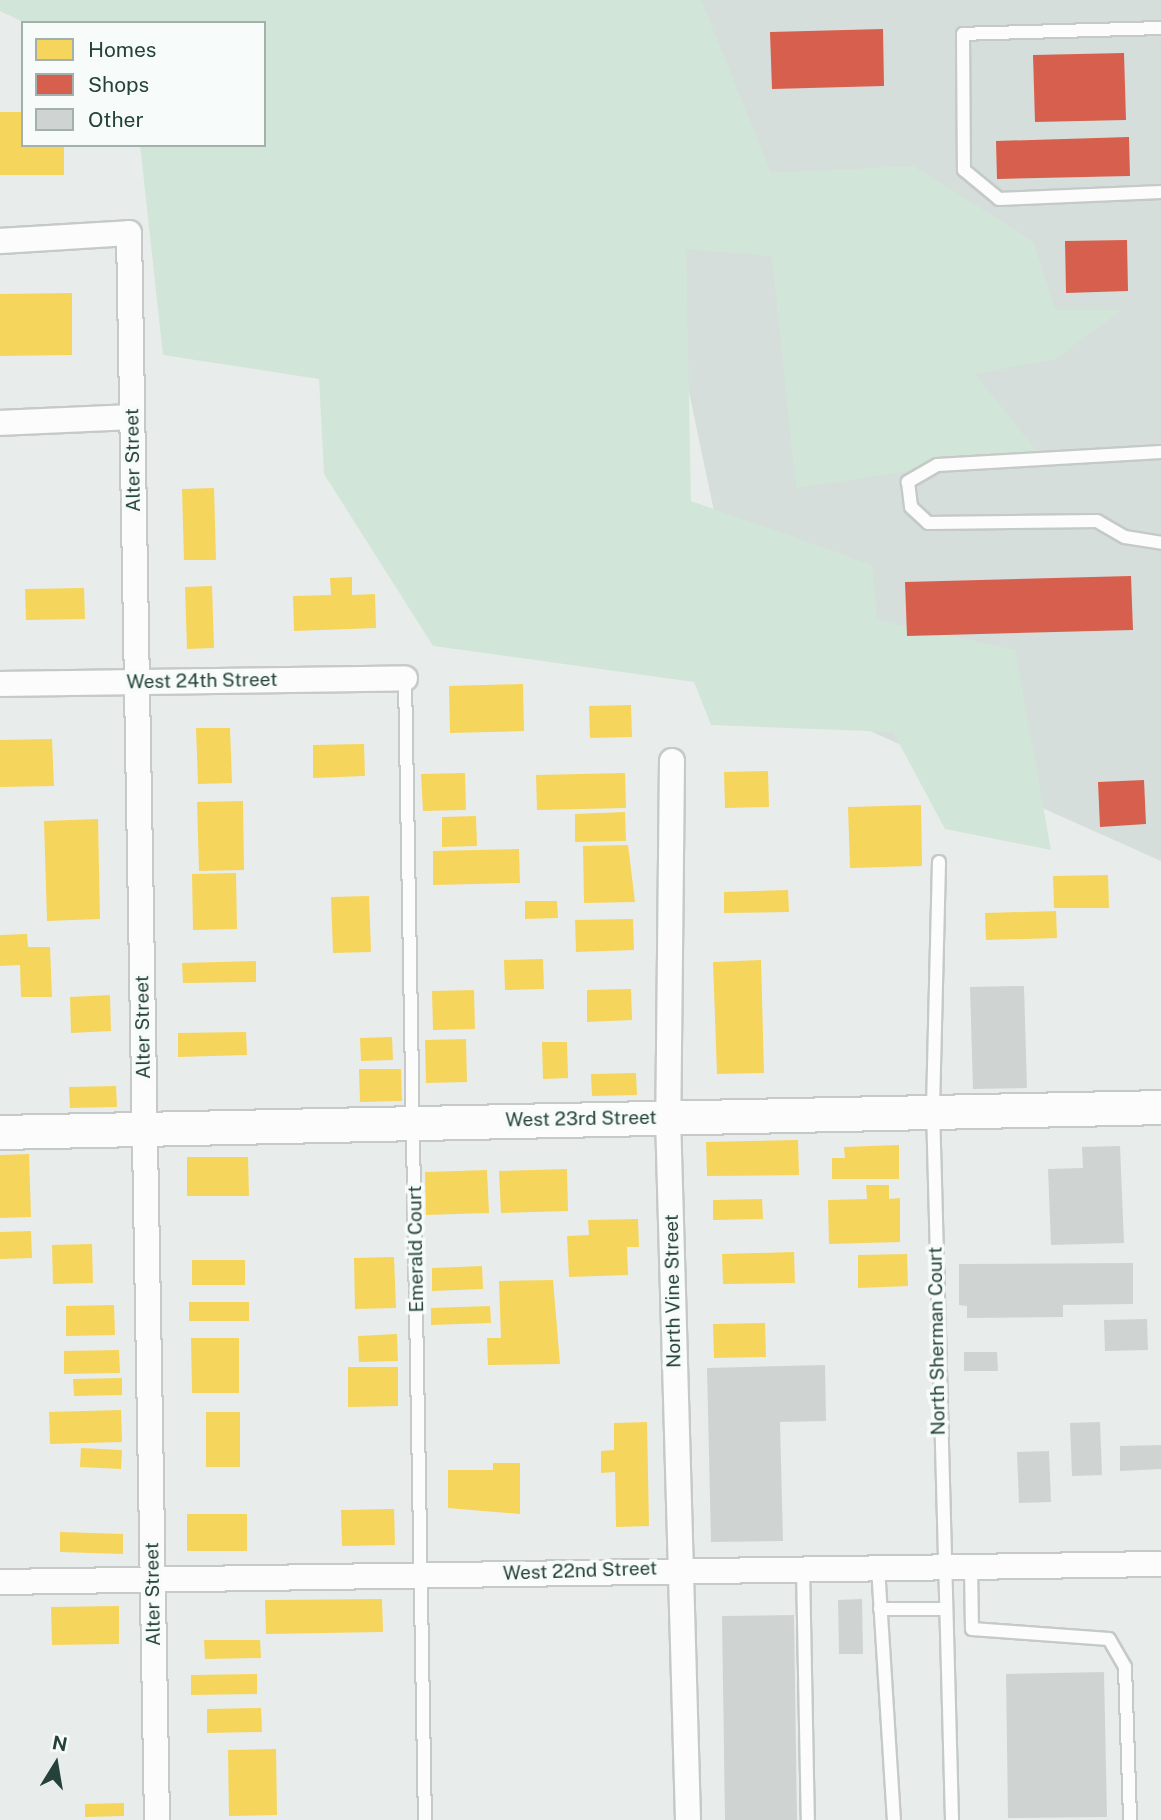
<!DOCTYPE html>
<style>
body{margin:0}
#map{position:relative;width:1161px;height:1820px;overflow:hidden;background:#e8edeb;font-family:"Public Sans",sans-serif}
div>[style]{position:absolute}
.built>*{inset:0;background:#d6dedb}
.green>*{inset:0;background:#d1e6d8}
.homes>*{inset:0;background:#f6d55c}
.shops>*{inset:0;background:#d6604d}
.building>*{inset:0;background:#cfd4d2}
.roads{filter:drop-shadow(2px 0 #c5cac8) drop-shadow(-2px 0 #c5cac8) drop-shadow(0 2px #c5cac8) drop-shadow(0 -2px #c5cac8)}
.lane>*{height:12px;margin:-6px;padding:0 6px;transform-origin:6px;border-radius:6px;background:#fcfcfc}
.street>*{height:24px;margin:-12px;padding:0 12px;transform-origin:12px;border-radius:12px;background:#fcfcfc}
.secondary>*{height:33px;margin:-16.5px;padding:0 16.5px;transform-origin:16.5px;border-radius:16.5px;background:#fcfcfc}
span{translate:-50% -50%;white-space:nowrap;text-align:center;line-height:1.15;-webkit-text-stroke:7px #f7fbf9;paint-order:stroke}
.street-label{font-size:19px;color:#24423a}
.legend{position:absolute;left:21px;top:21px;width:245px;height:126px;box-sizing:border-box;background:#f7fbf9;border:2px solid #a3b1ad;margin:0;padding:9px 12px;list-style:none;font-size:21px;color:#24423a}
.legend li{display:flex;align-items:center;gap:14px;height:35px}
.legend b{width:35px;border:2px solid #a3b1ad}
.north{position:absolute;left:21px;top:1729px;width:70px;height:70px;-webkit-text-stroke:5px #f7fbf9;paint-order:stroke;rotate:11deg;font-size:19px;font-weight:700;line-height:28px;text-align:center;color:#24423a}
.north::after{content:'';display:block;margin:auto;width:24px;height:32px;background:#24423a;clip-path:polygon(50% 0,100% 100%,50% 72%,0 100%)}
</style>
<div id="map">
<div class="built">
<div style="clip-path:polygon(593px 0,1161px 0,1161px 861px,749px 677px,618px 56px)"></div>
</div>
<div class="green">
<div style="clip-path:polygon(0 0,701px 0,771px 173px,913px 166px,1033px 241px,1055px 310px,1122px 310px,1055px 359px,975px 374px,1037px 452px,796px 488px,772px 256px,686px 249px,691px 501px,872px 565px,877px 620px,1015px 650px,1051px 850px,945px 829px,893px 732px,711px 725px,694px 682px,433px 646px,324px 474px,319px 379px,163px 355px,140px 145px,264px 145px,264px 23px,25px 23px,0 11px)"></div>
</div>
<div class="homes">
<div style="clip-path:polygon(0 112px,23px 112px,23px 145px,64px 145px,64px 175px,0 175px)"></div>
<div style="clip-path:polygon(72px 293px,72px 355px,0 356px,0 294px)"></div>
<div style="clip-path:polygon(214px 488px,216px 560px,184px 560px,182px 489px)"></div>
<div style="clip-path:polygon(352px 577px,352px 595px,375px 594px,376px 628px,294px 631px,293px 596px,331px 595px,330px 578px)"></div>
<div style="clip-path:polygon(212px 586px,214px 648px,187px 649px,185px 587px)"></div>
<div style="clip-path:polygon(84px 588px,85px 619px,26px 620px,25px 589px)"></div>
<div style="clip-path:polygon(523px 684px,524px 731px,450px 733px,449px 686px)"></div>
<div style="clip-path:polygon(631px 705px,632px 737px,590px 738px,589px 706px)"></div>
<div style="clip-path:polygon(196px 728px,230px 728px,232px 783px,198px 784px)"></div>
<div style="clip-path:polygon(52px 739px,54px 786px,0 787px,0 740px)"></div>
<div style="clip-path:polygon(364px 744px,365px 776px,313px 778px,313px 745px)"></div>
<div style="clip-path:polygon(768px 771px,769px 807px,725px 808px,724px 772px)"></div>
<div style="clip-path:polygon(465px 773px,466px 810px,423px 811px,421px 774px)"></div>
<div style="clip-path:polygon(625px 773px,626px 808px,537px 810px,536px 775px)"></div>
<div style="clip-path:polygon(243px 801px,244px 870px,199px 871px,197px 802px)"></div>
<div style="clip-path:polygon(921px 805px,922px 866px,850px 868px,848px 807px)"></div>
<div style="clip-path:polygon(625px 812px,626px 841px,575px 842px,575px 814px)"></div>
<div style="clip-path:polygon(476px 816px,477px 846px,442px 847px,442px 817px)"></div>
<div style="clip-path:polygon(98px 819px,100px 919px,47px 921px,44px 821px)"></div>
<div style="clip-path:polygon(628px 845px,635px 902px,584px 903px,583px 846px)"></div>
<div style="clip-path:polygon(519px 849px,520px 883px,433px 885px,433px 851px)"></div>
<div style="clip-path:polygon(236px 873px,237px 929px,193px 930px,192px 874px)"></div>
<div style="clip-path:polygon(1108px 875px,1109px 908px,1054px 908px,1053px 876px)"></div>
<div style="clip-path:polygon(788px 890px,789px 912px,724px 913px,724px 892px)"></div>
<div style="clip-path:polygon(369px 896px,371px 952px,333px 953px,331px 897px)"></div>
<div style="clip-path:polygon(525px 901px,557px 901px,558px 918px,525px 919px)"></div>
<div style="clip-path:polygon(1056px 911px,1057px 938px,986px 940px,985px 913px)"></div>
<div style="clip-path:polygon(633px 919px,634px 950px,576px 952px,575px 920px)"></div>
<div style="clip-path:polygon(27px 934px,28px 947px,50px 947px,52px 997px,21px 997px,20px 965px,0 966px,0 935px)"></div>
<div style="clip-path:polygon(543px 959px,544px 989px,505px 990px,504px 960px)"></div>
<div style="clip-path:polygon(761px 960px,764px 1073px,717px 1074px,713px 962px)"></div>
<div style="clip-path:polygon(256px 961px,256px 982px,183px 983px,182px 963px)"></div>
<div style="clip-path:polygon(631px 989px,632px 1020px,587px 1022px,587px 990px)"></div>
<div style="clip-path:polygon(474px 990px,475px 1029px,433px 1030px,432px 991px)"></div>
<div style="clip-path:polygon(110px 995px,111px 1031px,71px 1033px,70px 997px)"></div>
<div style="clip-path:polygon(246px 1032px,247px 1055px,178px 1057px,178px 1033px)"></div>
<div style="clip-path:polygon(392px 1037px,393px 1060px,361px 1061px,360px 1038px)"></div>
<div style="clip-path:polygon(466px 1039px,467px 1082px,426px 1083px,425px 1040px)"></div>
<div style="clip-path:polygon(542px 1042px,567px 1042px,568px 1078px,543px 1079px)"></div>
<div style="clip-path:polygon(359px 1069px,401px 1069px,402px 1101px,360px 1102px)"></div>
<div style="clip-path:polygon(636px 1073px,637px 1095px,592px 1096px,591px 1074px)"></div>
<div style="clip-path:polygon(116px 1086px,117px 1107px,70px 1108px,69px 1087px)"></div>
<div style="clip-path:polygon(798px 1140px,799px 1175px,707px 1176px,706px 1142px)"></div>
<div style="clip-path:polygon(899px 1145px,899px 1179px,832px 1179px,832px 1158px,845px 1158px,844px 1147px)"></div>
<div style="clip-path:polygon(29px 1154px,31px 1217px,0 1218px,0 1155px)"></div>
<div style="clip-path:polygon(187px 1157px,248px 1157px,249px 1196px,187px 1196px)"></div>
<div style="clip-path:polygon(567px 1169px,568px 1211px,501px 1213px,499px 1171px)"></div>
<div style="clip-path:polygon(487px 1170px,489px 1213px,426px 1215px,425px 1172px)"></div>
<div style="clip-path:polygon(866px 1185px,889px 1185px,889px 1199px,900px 1198px,900px 1242px,829px 1244px,828px 1200px,867px 1199px)"></div>
<div style="clip-path:polygon(762px 1199px,763px 1219px,713px 1220px,713px 1200px)"></div>
<div style="clip-path:polygon(638px 1219px,639px 1247px,627px 1247px,628px 1275px,569px 1277px,567px 1236px,589px 1235px,588px 1220px)"></div>
<div style="clip-path:polygon(31px 1231px,32px 1258px,0 1259px,0 1232px)"></div>
<div style="clip-path:polygon(92px 1244px,93px 1283px,53px 1284px,52px 1245px)"></div>
<div style="clip-path:polygon(794px 1252px,795px 1283px,723px 1284px,722px 1254px)"></div>
<div style="clip-path:polygon(907px 1254px,908px 1286px,858px 1288px,858px 1255px)"></div>
<div style="clip-path:polygon(394px 1257px,396px 1308px,355px 1309px,354px 1258px)"></div>
<div style="clip-path:polygon(192px 1260px,245px 1260px,245px 1285px,192px 1285px)"></div>
<div style="clip-path:polygon(482px 1266px,483px 1289px,432px 1291px,432px 1268px)"></div>
<div style="clip-path:polygon(553px 1280px,560px 1364px,488px 1365px,487px 1338px,501px 1338px,499px 1281px)"></div>
<div style="clip-path:polygon(189px 1302px,249px 1302px,249px 1321px,189px 1321px)"></div>
<div style="clip-path:polygon(114px 1305px,115px 1335px,66px 1336px,66px 1306px)"></div>
<div style="clip-path:polygon(490px 1306px,491px 1323px,431px 1325px,431px 1308px)"></div>
<div style="clip-path:polygon(765px 1323px,766px 1357px,714px 1358px,713px 1324px)"></div>
<div style="clip-path:polygon(397px 1334px,398px 1361px,359px 1362px,358px 1336px)"></div>
<div style="clip-path:polygon(191px 1338px,239px 1338px,239px 1393px,192px 1393px)"></div>
<div style="clip-path:polygon(119px 1350px,120px 1373px,64px 1374px,64px 1351px)"></div>
<div style="clip-path:polygon(348px 1367px,398px 1367px,398px 1406px,348px 1407px)"></div>
<div style="clip-path:polygon(122px 1378px,122px 1395px,74px 1396px,73px 1379px)"></div>
<div style="clip-path:polygon(121px 1410px,122px 1442px,50px 1444px,49px 1412px)"></div>
<div style="clip-path:polygon(206px 1412px,240px 1412px,240px 1467px,206px 1467px)"></div>
<div style="clip-path:polygon(647px 1422px,649px 1526px,616px 1527px,615px 1472px,601px 1473px,601px 1451px,614px 1450px,614px 1423px)"></div>
<div style="clip-path:polygon(81px 1448px,122px 1450px,121px 1469px,80px 1467px)"></div>
<div style="clip-path:polygon(493px 1463px,520px 1463px,520px 1514px,448px 1508px,448px 1470px,493px 1470px)"></div>
<div style="clip-path:polygon(394px 1509px,395px 1545px,342px 1546px,341px 1510px)"></div>
<div style="clip-path:polygon(187px 1514px,247px 1514px,247px 1551px,187px 1551px)"></div>
<div style="clip-path:polygon(60px 1532px,123px 1534px,123px 1554px,60px 1552px)"></div>
<div style="clip-path:polygon(382px 1599px,383px 1632px,266px 1634px,265px 1600px)"></div>
<div style="clip-path:polygon(119px 1606px,119px 1644px,52px 1645px,51px 1607px)"></div>
<div style="clip-path:polygon(204px 1640px,260px 1640px,261px 1658px,205px 1659px)"></div>
<div style="clip-path:polygon(257px 1674px,257px 1694px,191px 1695px,191px 1675px)"></div>
<div style="clip-path:polygon(261px 1708px,262px 1732px,207px 1733px,207px 1709px)"></div>
<div style="clip-path:polygon(276px 1749px,277px 1815px,229px 1816px,228px 1750px)"></div>
<div style="clip-path:polygon(124px 1803px,124px 1816px,85px 1817px,85px 1804px)"></div>
</div>
<div class="shops">
<div style="clip-path:polygon(883px 29px,884px 86px,772px 89px,770px 32px)"></div>
<div style="clip-path:polygon(1124px 53px,1126px 120px,1035px 122px,1033px 55px)"></div>
<div style="clip-path:polygon(1129px 137px,1130px 176px,997px 179px,996px 141px)"></div>
<div style="clip-path:polygon(1127px 240px,1128px 291px,1066px 293px,1065px 241px)"></div>
<div style="clip-path:polygon(1131px 576px,1133px 630px,907px 636px,905px 582px)"></div>
<div style="clip-path:polygon(1144px 780px,1146px 824px,1100px 827px,1098px 782px)"></div>
</div>
<div class="building">
<div style="clip-path:polygon(1024px 986px,1027px 1088px,973px 1089px,970px 987px)"></div>
<div style="clip-path:polygon(1120px 1146px,1124px 1243px,1051px 1245px,1048px 1169px,1083px 1168px,1082px 1147px)"></div>
<div style="clip-path:polygon(1133px 1263px,1133px 1304px,1063px 1305px,1063px 1317px,967px 1318px,967px 1306px,959px 1305px,959px 1264px)"></div>
<div style="clip-path:polygon(1147px 1319px,1148px 1350px,1105px 1351px,1104px 1320px)"></div>
<div style="clip-path:polygon(964px 1352px,997px 1352px,998px 1371px,964px 1371px)"></div>
<div style="clip-path:polygon(825px 1365px,826px 1421px,780px 1422px,783px 1541px,711px 1542px,707px 1368px)"></div>
<div style="clip-path:polygon(1100px 1422px,1102px 1475px,1072px 1476px,1070px 1423px)"></div>
<div style="clip-path:polygon(1161px 1445px,1161px 1469px,1120px 1471px,1120px 1446px)"></div>
<div style="clip-path:polygon(1049px 1451px,1051px 1502px,1019px 1503px,1017px 1452px)"></div>
<div style="clip-path:polygon(862px 1599px,863px 1654px,839px 1654px,838px 1600px)"></div>
<div style="clip-path:polygon(794px 1615px,797px 1820px,725px 1820px,722px 1616px)"></div>
<div style="clip-path:polygon(1104px 1672px,1107px 1817px,1008px 1818px,1006px 1674px)"></div>
</div>
<div class="roads">
<div class="lane">
<div style="left:1161px;top:28px;width:198px;rotate:178.3deg"></div>
<div style="left:963px;top:34px;width:136px;rotate:89.6deg"></div>
<div style="left:964px;top:170px;width:45px;rotate:39.6deg"></div>
<div style="left:999px;top:199px;width:162px;rotate:-2.5deg"></div>
<div style="left:1161px;top:452px;width:224px;rotate:176.7deg"></div>
<div style="left:937px;top:465px;width:34px;rotate:150deg"></div>
<div style="left:908px;top:482px;width:25px;rotate:83deg"></div>
<div style="left:911px;top:507px;width:23px;rotate:43deg"></div>
<div style="left:928px;top:523px;width:169px;rotate:-0.7deg"></div>
<div style="left:1097px;top:521px;width:32px;rotate:30deg"></div>
<div style="left:1125px;top:537px;width:36px;rotate:9deg"></div>
<div style="left:405px;top:678px;width:1142px;rotate:89deg"></div>
<div style="left:939px;top:862px;width:246px;rotate:91.4deg"></div>
<div style="left:933px;top:1108px;width:712px;rotate:88.47deg"></div>
<div style="left:971px;top:1566px;width:63px;rotate:89.1deg"></div>
<div style="left:972px;top:1629px;width:137px;rotate:4.2deg"></div>
<div style="left:1109px;top:1639px;width:32px;rotate:60deg"></div>
<div style="left:1125px;top:1667px;width:153px;rotate:88.1deg"></div>
<div style="left:878px;top:1567px;width:254px;rotate:86.4deg"></div>
<div style="left:803px;top:1568px;width:252px;rotate:88.9deg"></div>
<div style="left:880px;top:1609px;width:63px"></div>
</div>
<div class="street">
<div style="left:0;top:241px;width:129px;rotate:-3.5deg"></div>
<div style="left:129px;top:233px;width:1587px;rotate:88.99deg"></div>
<div style="left:0;top:423px;width:132px;rotate:-2.6deg"></div>
<div style="left:0;top:684px;width:405px;rotate:-0.8deg"></div>
<div style="left:672px;top:761px;width:356px;rotate:90.6deg"></div>
<div style="left:668px;top:1117px;width:703px;rotate:88.37deg"></div>
<div style="left:0;top:1582px;width:1161px;rotate:-0.89deg"></div>
</div>
<div class="secondary">
<div style="left:0;top:1132px;width:1161px;rotate:-1.23deg"></div>
</div>
</div>
<div class="street-label">
<span style="left:133px;top:460px;rotate:-91deg">Alter Street</span>
<span style="left:202px;top:681px;rotate:-1deg">West 24th Street</span>
<span style="left:143px;top:1027px;rotate:-91deg">Alter Street</span>
<span style="left:581px;top:1119px;rotate:-1deg">West 23rd Street</span>
<span style="left:416px;top:1249px;rotate:-91deg">Emerald Court</span>
<span style="left:673px;top:1291px;rotate:-91deg">North Vine Street</span>
<span style="left:937px;top:1341px;rotate:-91deg">North Sherman Court</span>
<span style="left:580px;top:1571px;rotate:-2deg">West 22nd Street</span>
<span style="left:153px;top:1594px;rotate:-91deg">Alter Street</span>
</div>
<ul class="legend">
<li><b style="height:19px;background:#f6d55c"></b>Homes</li>
<li><b style="height:19px;background:#d6604d"></b>Shops</li>
<li><b style="height:19px;background:#cfd4d2"></b>Other</li>
</ul>
<div class="north">N</div>
</div>
